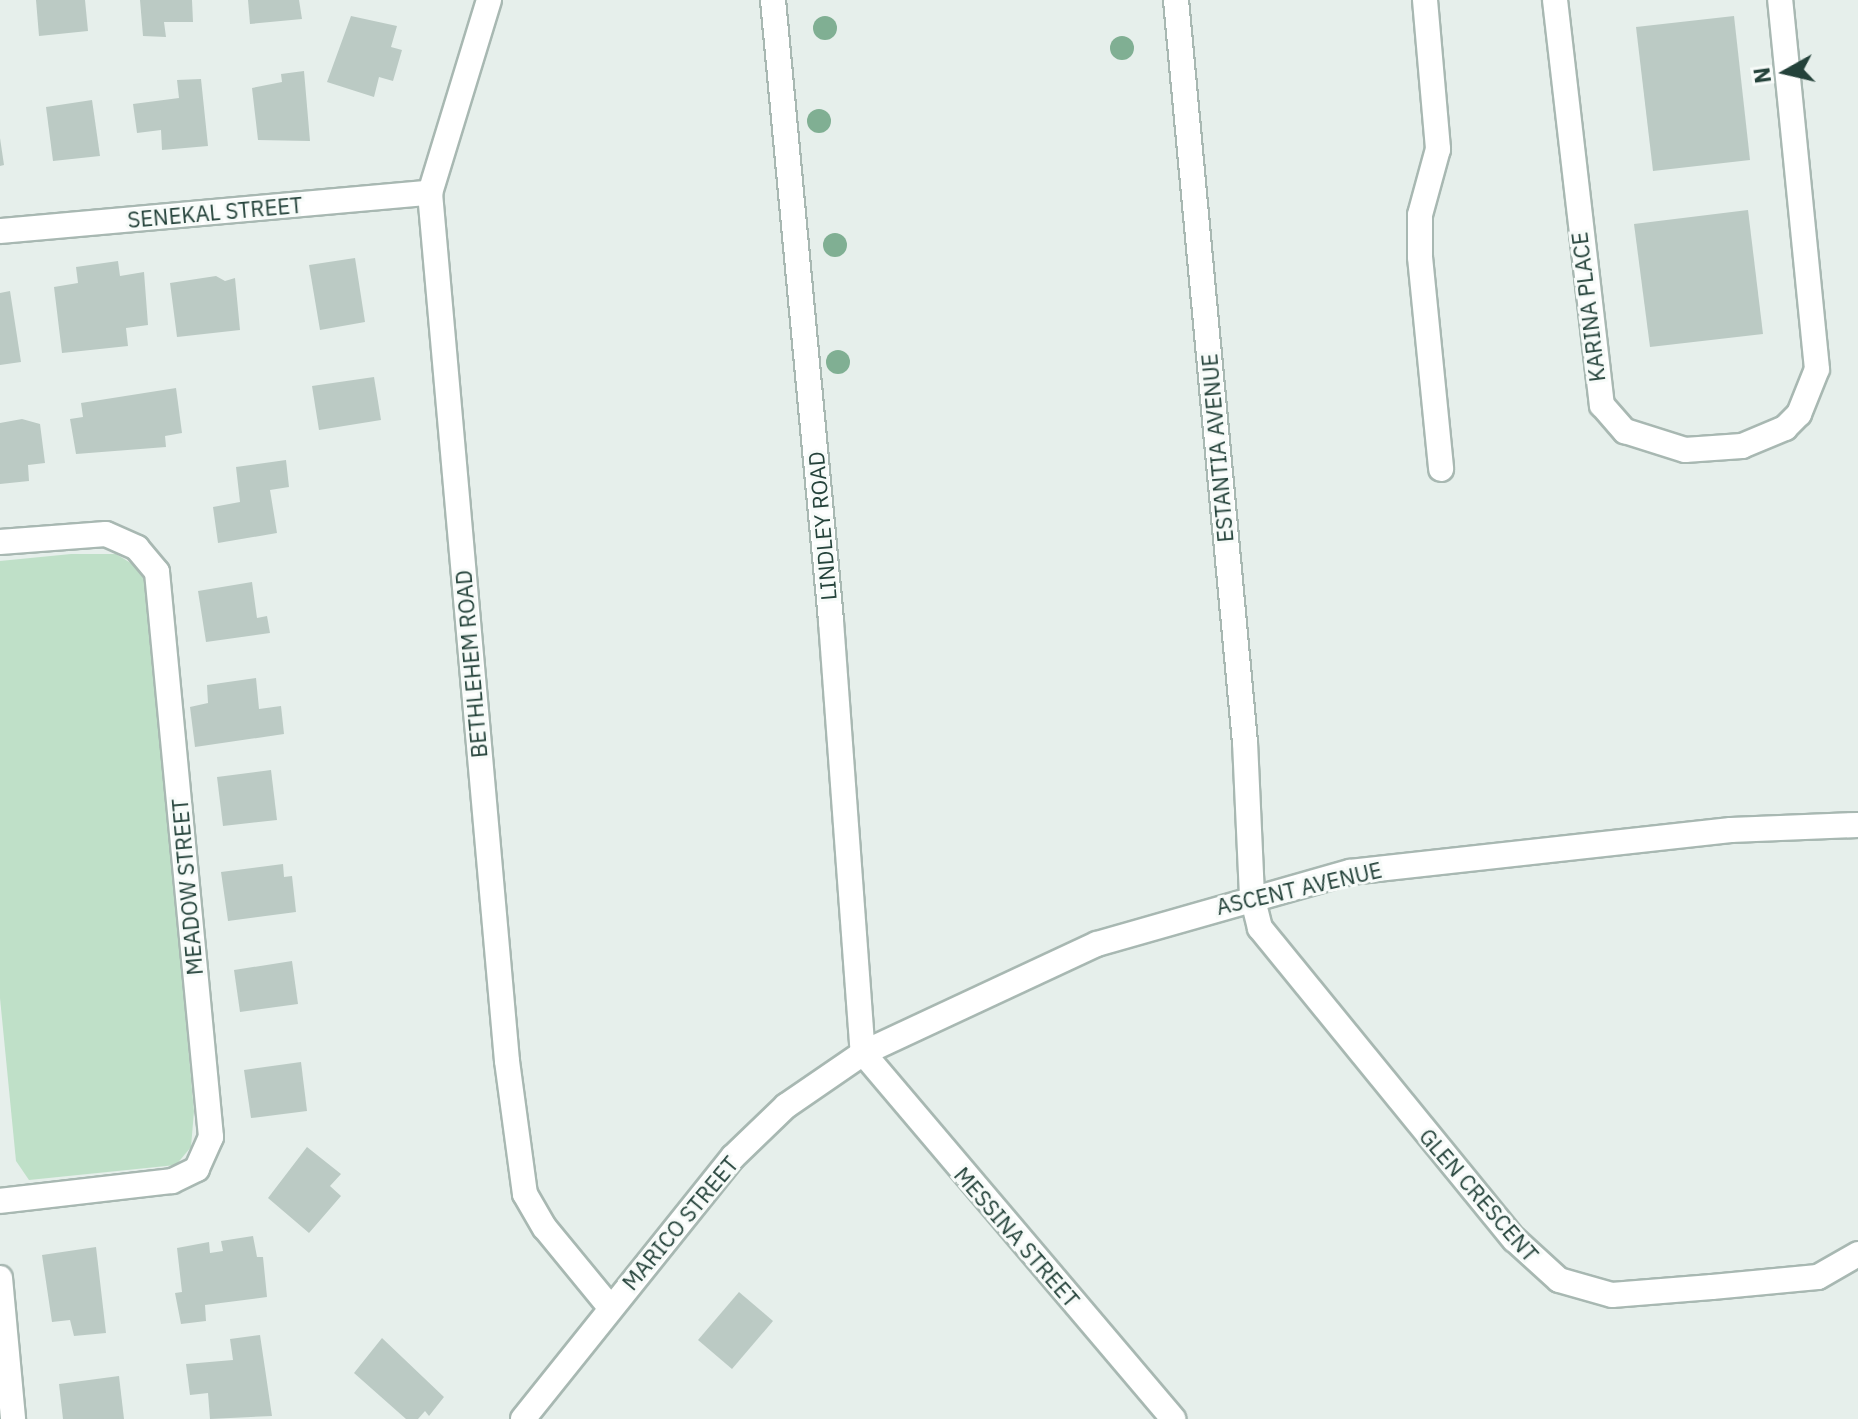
<!DOCTYPE html>
<style>
body{margin:0}
#map{position:relative;width:1858px;height:1419px;overflow:hidden;background:#e6efeb;font-family:"IBM Plex Sans",sans-serif}
div>[style]{position:absolute}
.green>*{inset:0;background:#bfe0c8}
.building>*{inset:0;background:#bbcac4}
.roads{filter:drop-shadow(2px 0 #a8b8b2) drop-shadow(-2px 0 #a8b8b2) drop-shadow(0 2px #a8b8b2) drop-shadow(0 -2px #a8b8b2)}
.minor>*{height:24px;margin:-12px;padding:0 12px;transform-origin:12px;border-radius:12px;background:#fff}
.trees>*{width:24px;height:24px;margin:-12px;border-radius:50%;background:#80af93}
span{translate:-50% -50%;white-space:nowrap;text-align:center;line-height:1.15;-webkit-text-stroke:6px #f7fbf9;paint-order:stroke}
.street-label{font-size:22px;color:#24423a}
.north{position:absolute;left:1746px;top:32px;width:80px;height:80px;-webkit-text-stroke:6px #f7fbf9;paint-order:stroke;rotate:262deg;font-size:22px;font-weight:700;line-height:32px;text-align:center;color:#24423a}
.north::after{content:'';display:block;margin:auto;width:28px;height:36px;background:#24423a;clip-path:polygon(50% 0,100% 100%,50% 72%,0 100%)}
</style>
<div id="map">
<div class="green">
<div style="clip-path:polygon(71px 554px,116px 554px,134px 565px,146px 582px,194px 1111px,191px 1147px,176px 1165px,29px 1180px,16px 1161px,0 998px,0 561px)"></div>
</div>
<div class="building">
<div style="clip-path:polygon(36px 0,85px 0,88px 31px,39px 36px)"></div>
<div style="clip-path:polygon(140px 0,192px 0,193px 22px,164px 22px,166px 37px,143px 36px)"></div>
<div style="clip-path:polygon(248px 0,299px 0,302px 19px,250px 24px)"></div>
<div style="clip-path:polygon(351px 16px,397px 26px,391px 47px,402px 50px,393px 81px,379px 77px,374px 97px,327px 82px)"></div>
<div style="clip-path:polygon(1734px 16px,1750px 160px,1653px 171px,1636px 27px)"></div>
<div style="clip-path:polygon(304px 71px,310px 141px,258px 140px,252px 88px,282px 82px,281px 74px)"></div>
<div style="clip-path:polygon(201px 79px,208px 146px,162px 150px,161px 130px,137px 133px,133px 104px,179px 98px,177px 80px)"></div>
<div style="clip-path:polygon(92px 100px,100px 156px,53px 161px,46px 107px)"></div>
<div style="clip-path:polygon(0 138px,4px 165px,0 166px)"></div>
<div style="clip-path:polygon(1748px 210px,1763px 334px,1650px 347px,1634px 224px)"></div>
<div style="clip-path:polygon(355px 258px,365px 322px,320px 330px,309px 265px)"></div>
<div style="clip-path:polygon(118px 261px,120px 276px,144px 272px,148px 325px,126px 328px,128px 346px,62px 353px,54px 287px,78px 283px,76px 267px)"></div>
<div style="clip-path:polygon(216px 276px,225px 281px,235px 278px,240px 330px,177px 337px,170px 283px)"></div>
<div style="clip-path:polygon(10px 291px,21px 362px,0 365px,0 293px)"></div>
<div style="clip-path:polygon(374px 377px,381px 420px,319px 430px,312px 386px)"></div>
<div style="clip-path:polygon(176px 388px,182px 433px,165px 436px,166px 447px,76px 454px,70px 419px,83px 417px,81px 403px)"></div>
<div style="clip-path:polygon(22px 419px,40px 424px,45px 463px,28px 465px,29px 481px,0 484px,0 423px)"></div>
<div style="clip-path:polygon(286px 460px,289px 487px,270px 490px,277px 533px,218px 543px,213px 507px,240px 502px,236px 467px)"></div>
<div style="clip-path:polygon(252px 582px,257px 618px,267px 616px,270px 633px,206px 642px,198px 591px)"></div>
<div style="clip-path:polygon(256px 678px,259px 709px,281px 706px,284px 734px,195px 747px,190px 707px,208px 703px,207px 685px)"></div>
<div style="clip-path:polygon(271px 770px,277px 820px,223px 826px,217px 777px)"></div>
<div style="clip-path:polygon(283px 864px,284px 877px,292px 876px,296px 912px,228px 921px,221px 872px)"></div>
<div style="clip-path:polygon(292px 961px,298px 1004px,240px 1012px,234px 970px)"></div>
<div style="clip-path:polygon(301px 1062px,307px 1111px,251px 1118px,244px 1070px)"></div>
<div style="clip-path:polygon(307px 1147px,341px 1174px,330px 1186px,341px 1196px,309px 1233px,268px 1198px)"></div>
<div style="clip-path:polygon(253px 1236px,257px 1257px,263px 1257px,267px 1297px,205px 1305px,206px 1321px,181px 1324px,175px 1293px,182px 1292px,177px 1248px,209px 1242px,210px 1253px,223px 1251px,221px 1241px)"></div>
<div style="clip-path:polygon(96px 1247px,106px 1333px,74px 1336px,70px 1320px,52px 1322px,42px 1255px)"></div>
<div style="clip-path:polygon(739px 1292px,773px 1321px,732px 1369px,698px 1340px)"></div>
<div style="clip-path:polygon(260px 1335px,272px 1416px,210px 1419px,208px 1393px,190px 1395px,186px 1364px,233px 1360px,230px 1339px)"></div>
<div style="clip-path:polygon(382px 1338px,444px 1397px,429px 1416px,425px 1411px,418px 1419px,406px 1419px,354px 1373px)"></div>
<div style="clip-path:polygon(119px 1376px,124px 1419px,63px 1419px,59px 1384px)"></div>
</div>
<div class="roads">
<div class="minor">
<div style="left:489px;top:0;width:202px;rotate:107deg"></div>
<div style="left:430px;top:193px;width:871px;rotate:84.93deg"></div>
<div style="left:507px;top:1061px;width:134px;rotate:82.3deg"></div>
<div style="left:525px;top:1194px;width:39px;rotate:60deg"></div>
<div style="left:545px;top:1228px;width:102px;rotate:50.6deg"></div>
<div style="left:773px;top:0;width:624px;rotate:84.66deg"></div>
<div style="left:831px;top:621px;width:433px;rotate:85.8deg"></div>
<div style="left:1176px;top:0;width:745px;rotate:84.69deg"></div>
<div style="left:1245px;top:742px;width:154px;rotate:87.4deg"></div>
<div style="left:1252px;top:896px;width:33px;rotate:76deg"></div>
<div style="left:1260px;top:928px;width:402px;rotate:50.8deg"></div>
<div style="left:1514px;top:1239px;width:61px;rotate:42.3deg"></div>
<div style="left:1559px;top:1280px;width:55px;rotate:15.8deg"></div>
<div style="left:1612px;top:1295px;width:100px;rotate:-4.6deg"></div>
<div style="left:1712px;top:1287px;width:106px;rotate:-5.4deg"></div>
<div style="left:1818px;top:1277px;width:46px;rotate:-29.9deg"></div>
<div style="left:1425px;top:0;width:150px;rotate:85deg"></div>
<div style="left:1438px;top:149px;width:68px;rotate:105.3deg"></div>
<div style="left:1420px;top:215px;width:42px;rotate:90deg"></div>
<div style="left:1420px;top:257px;width:213px;rotate:84.3deg"></div>
<div style="left:1555px;top:0;width:408px;rotate:83.4deg"></div>
<div style="left:1602px;top:405px;width:35px;rotate:49deg"></div>
<div style="left:1625px;top:431px;width:63px;rotate:17.6deg"></div>
<div style="left:1685px;top:450px;width:57px;rotate:-4deg"></div>
<div style="left:1742px;top:446px;width:47px;rotate:-22.7deg"></div>
<div style="left:1785px;top:428px;width:20px;rotate:-45deg"></div>
<div style="left:1799px;top:414px;width:48px;rotate:-68.2deg"></div>
<div style="left:1817px;top:369px;width:371px;rotate:-95.7deg"></div>
<div style="left:0;top:231px;width:432px;rotate:-5.1deg"></div>
<div style="left:0;top:542px;width:106px;rotate:-4.3deg"></div>
<div style="left:106px;top:534px;width:34px;rotate:24deg"></div>
<div style="left:137px;top:548px;width:31px;rotate:50deg"></div>
<div style="left:157px;top:572px;width:568px;rotate:84.54deg"></div>
<div style="left:211px;top:1137px;width:35px;rotate:114deg"></div>
<div style="left:197px;top:1169px;width:28px;rotate:154deg"></div>
<div style="left:172px;top:1181px;width:173px;rotate:173.4deg"></div>
<div style="left:863px;top:1053px;width:480px;rotate:49.7deg"></div>
<div style="left:0;top:1278px;width:142px;rotate:84.7deg"></div>
<div style="left:523px;top:1419px;width:336px;rotate:-51.3deg"></div>
<div style="left:733px;top:1157px;width:74px;rotate:-43.9deg"></div>
<div style="left:786px;top:1106px;width:93px;rotate:-34.5deg"></div>
<div style="left:863px;top:1053px;width:258px;rotate:-25deg"></div>
<div style="left:1097px;top:944px;width:263px;rotate:-15.9deg"></div>
<div style="left:1350px;top:872px;width:383px;rotate:-6.3deg"></div>
<div style="left:1731px;top:830px;width:127px;rotate:-2.3deg"></div>
</div>
</div>
<div class="trees">
<div style="left:825px;top:28px"></div>
<div style="left:1122px;top:48px"></div>
<div style="left:819px;top:121px"></div>
<div style="left:835px;top:245px"></div>
<div style="left:838px;top:362px"></div>
</div>
<div class="street-label">
<span style="left:215px;top:212px;rotate:-5deg">SENEKAL STREET</span>
<span style="left:1588px;top:307px;rotate:-97deg">KARINA PLACE</span>
<span style="left:1217px;top:448px;rotate:-95deg">ESTANTIA AVENUE</span>
<span style="left:822px;top:526px;rotate:-95deg">LINDLEY ROAD</span>
<span style="left:471px;top:664px;rotate:-95deg">BETHLEHEM ROAD</span>
<span style="left:187px;top:887px;rotate:-95deg">MEADOW STREET</span>
<span style="left:1299px;top:888px;rotate:-13deg">ASCENT AVENUE</span>
<span style="left:1479px;top:1195px;rotate:49deg">GLEN CRESCENT</span>
<span style="left:680px;top:1223px;rotate:-50deg">MARICO STREET</span>
<span style="left:1017px;top:1237px;rotate:49deg">MESSINA STREET</span>
</div>
<div class="north">N</div>
</div>
